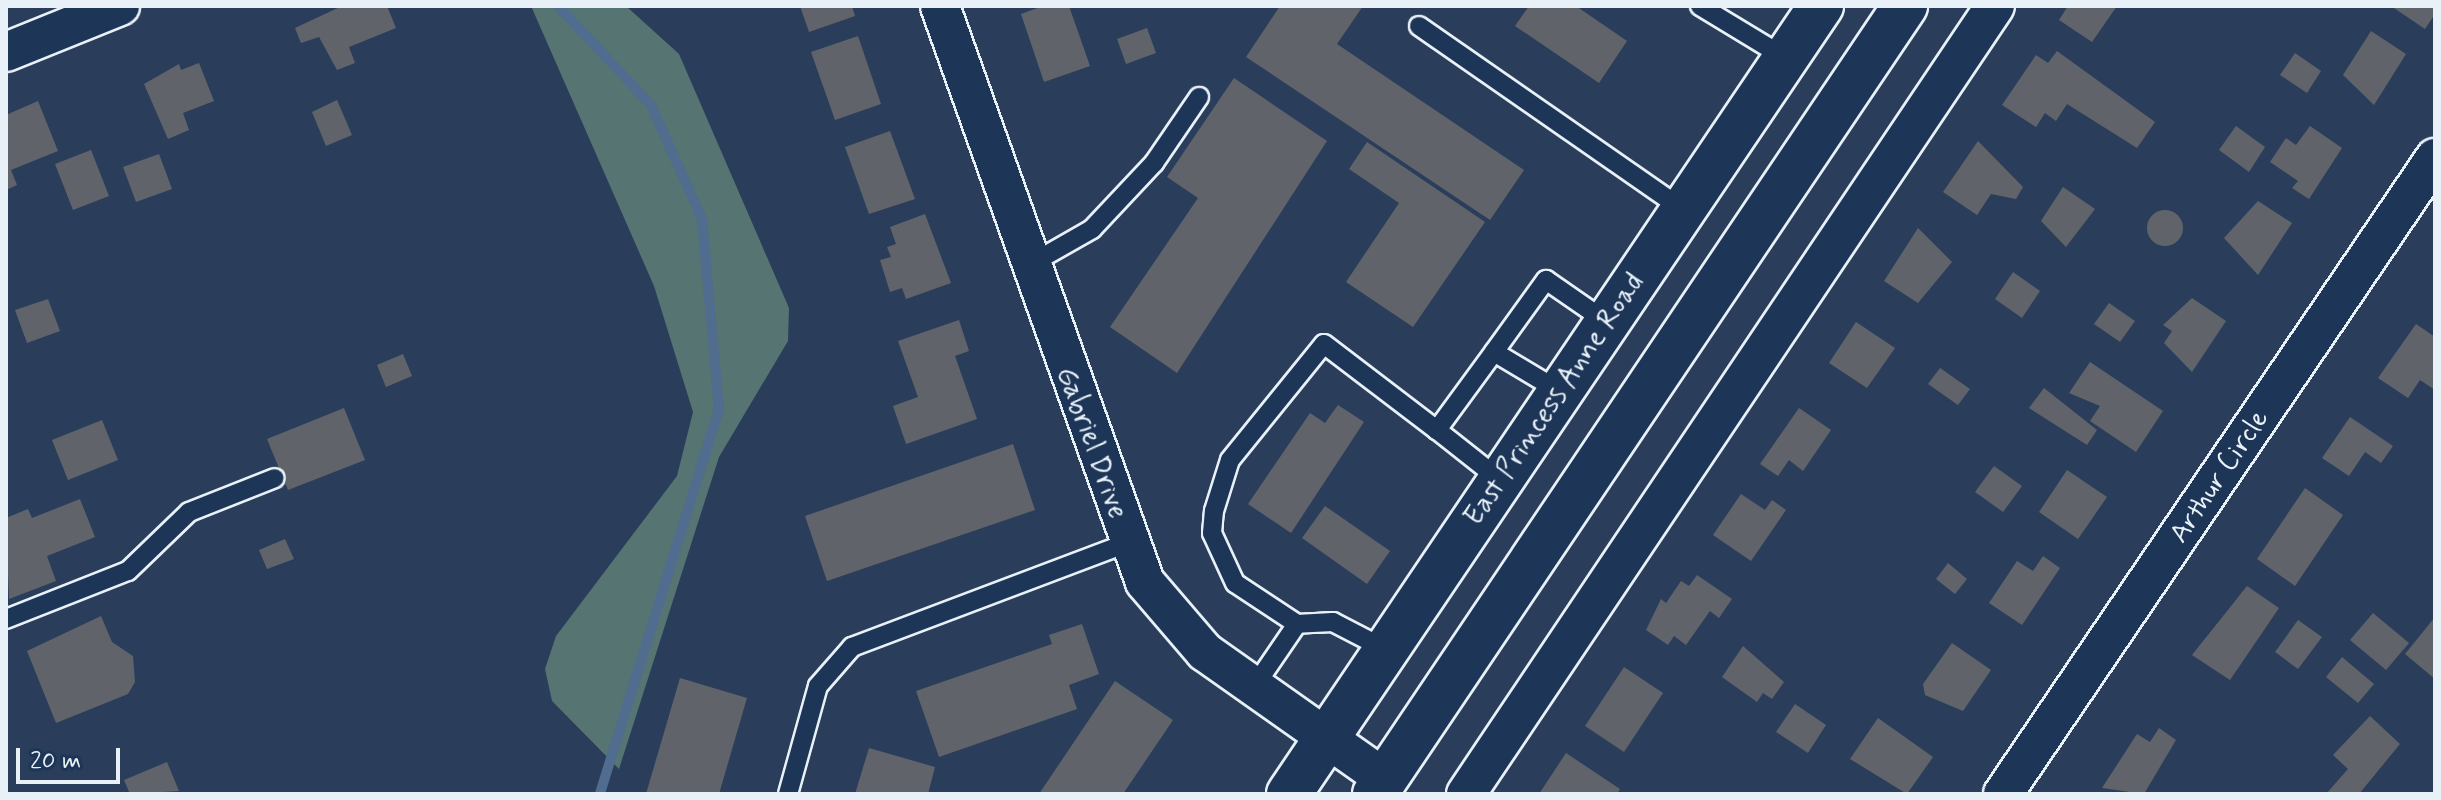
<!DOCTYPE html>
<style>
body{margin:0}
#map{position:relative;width:2441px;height:800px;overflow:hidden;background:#2a3e5b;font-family:Mynerve,sans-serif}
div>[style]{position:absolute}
.green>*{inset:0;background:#567472}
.stream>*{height:10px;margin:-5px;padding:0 5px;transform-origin:5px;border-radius:5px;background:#506c8f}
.building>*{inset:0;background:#60646a}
.round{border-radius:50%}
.roads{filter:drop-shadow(2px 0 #e8f1f8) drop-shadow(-2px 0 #e8f1f8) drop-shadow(0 2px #e8f1f8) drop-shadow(0 -2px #e8f1f8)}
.service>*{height:18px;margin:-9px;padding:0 9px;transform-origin:9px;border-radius:9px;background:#1d3557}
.minor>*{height:38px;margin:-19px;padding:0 19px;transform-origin:19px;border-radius:19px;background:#1d3557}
.secondary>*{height:44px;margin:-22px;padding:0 22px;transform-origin:22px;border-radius:22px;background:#1d3557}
span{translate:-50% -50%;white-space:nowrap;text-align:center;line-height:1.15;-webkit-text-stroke:8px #1d3557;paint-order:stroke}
.street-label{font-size:28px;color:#e8f1f8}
.frame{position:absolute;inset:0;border:8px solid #e8f1f8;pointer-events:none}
.scale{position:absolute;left:16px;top:748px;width:104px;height:36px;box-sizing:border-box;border:4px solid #e8f1f8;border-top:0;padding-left:10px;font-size:24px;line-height:28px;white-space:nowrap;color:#e8f1f8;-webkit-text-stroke:6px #1d3557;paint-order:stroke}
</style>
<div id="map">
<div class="green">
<div style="clip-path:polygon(531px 6px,626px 6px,679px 54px,789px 308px,788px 341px,719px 457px,619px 769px,552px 701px,545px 669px,556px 636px,677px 476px,693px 412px,654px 286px)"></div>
</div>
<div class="stream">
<div style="left:558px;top:6px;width:136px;rotate:46.8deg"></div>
<div style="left:651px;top:105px;width:125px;rotate:65.9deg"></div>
<div style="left:702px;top:219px;width:191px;rotate:84.9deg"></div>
<div style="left:719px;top:409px;width:403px;rotate:107.2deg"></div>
</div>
<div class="building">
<div style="clip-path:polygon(342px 6px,387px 6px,396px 28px,349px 47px,355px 63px,337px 70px,319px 37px,301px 43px,295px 28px)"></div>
<div style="clip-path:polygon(800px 6px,852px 6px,855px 16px,809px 32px)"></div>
<div style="clip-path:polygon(1043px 6px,1069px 6px,1090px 66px,1044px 82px,1021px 14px)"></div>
<div style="clip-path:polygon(1280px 6px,1363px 6px,1337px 44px,1524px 170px,1490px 220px,1246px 57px)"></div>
<div style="clip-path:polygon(1529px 6px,1576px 6px,1627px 41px,1599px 83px,1515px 26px)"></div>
<div style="clip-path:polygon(2068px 6px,2117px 6px,2092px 42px,2059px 20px)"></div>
<div style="clip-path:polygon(2391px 6px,2435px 6px,2435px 14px,2425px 29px)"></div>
<div style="clip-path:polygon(1147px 28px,1156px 53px,1126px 64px,1117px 39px)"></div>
<div style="clip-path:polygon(2371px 31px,2406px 54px,2374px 105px,2343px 75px)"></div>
<div style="clip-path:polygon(858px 36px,881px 104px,835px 120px,811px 52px)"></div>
<div style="clip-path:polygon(2057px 51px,2155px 122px,2137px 148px,2067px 104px,2056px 121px,2045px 113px,2036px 127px,2002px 105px,2036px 55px,2048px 63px)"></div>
<div style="clip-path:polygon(2295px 53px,2321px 71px,2307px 93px,2280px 75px)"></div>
<div style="clip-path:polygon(199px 63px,214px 101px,183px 113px,189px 130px,168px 139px,144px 84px,179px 64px,181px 70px)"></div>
<div style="clip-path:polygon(1234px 78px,1327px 141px,1177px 373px,1110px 327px,1198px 198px,1167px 177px)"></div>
<div style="clip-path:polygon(337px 100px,352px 135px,326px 146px,312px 112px)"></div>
<div style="clip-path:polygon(38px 101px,58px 151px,11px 170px,17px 185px,6px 190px,6px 115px)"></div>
<div style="clip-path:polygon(2236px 126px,2265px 147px,2249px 172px,2219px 150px)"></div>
<div style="clip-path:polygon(2310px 126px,2342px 148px,2309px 199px,2292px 188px,2298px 181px,2270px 162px,2286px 138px,2296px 145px)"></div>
<div style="clip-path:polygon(890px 131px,915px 199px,869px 214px,845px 147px)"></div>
<div style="clip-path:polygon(1978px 141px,2023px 187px,2016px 199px,1991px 194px,1977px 215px,1943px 192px)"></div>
<div style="clip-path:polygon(1367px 142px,1485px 222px,1413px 327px,1346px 282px,1399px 203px,1349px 169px)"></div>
<div style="clip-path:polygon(91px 150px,109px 196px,73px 210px,55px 164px)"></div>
<div style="clip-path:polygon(159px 154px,172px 189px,136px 202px,123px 167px)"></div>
<div style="clip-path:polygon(2063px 187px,2095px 209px,2066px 247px,2041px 221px)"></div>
<div style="clip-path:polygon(2258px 201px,2292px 223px,2258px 275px,2224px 238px)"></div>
<div class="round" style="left:2147px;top:210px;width:36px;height:36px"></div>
<div style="clip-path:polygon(925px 214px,951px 283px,906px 299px,902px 288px,890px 292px,880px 260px,891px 257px,887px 247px,896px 244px,890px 227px)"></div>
<div style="clip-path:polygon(1918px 228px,1952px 262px,1918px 303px,1884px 281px)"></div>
<div style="clip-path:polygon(2013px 272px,2040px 291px,2022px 318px,1995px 299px)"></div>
<div style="clip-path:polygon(2192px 298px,2226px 321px,2192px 372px,2164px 343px,2172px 331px,2163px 325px)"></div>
<div style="clip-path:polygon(48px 299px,60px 331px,27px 343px,15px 310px)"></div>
<div style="clip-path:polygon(2109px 303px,2135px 321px,2120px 342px,2094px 324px)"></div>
<div style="clip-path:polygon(959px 320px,969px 351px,955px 356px,977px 419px,906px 444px,893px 406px,918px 397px,898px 341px)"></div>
<div style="clip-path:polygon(1856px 322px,1895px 348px,1867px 388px,1829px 363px)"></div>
<div style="clip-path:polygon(2416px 324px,2435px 337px,2435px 390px,2420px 380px,2408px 398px,2378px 378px)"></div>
<div style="clip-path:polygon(403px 354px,412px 376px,386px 387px,377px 365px)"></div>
<div style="clip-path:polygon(2090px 362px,2163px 411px,2136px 452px,2090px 421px,2100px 406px,2069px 393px)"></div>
<div style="clip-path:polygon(1940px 368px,1970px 389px,1958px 405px,1928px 384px)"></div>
<div style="clip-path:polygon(2044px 388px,2097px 430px,2087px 445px,2029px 408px)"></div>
<div style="clip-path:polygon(1338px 405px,1364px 422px,1291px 533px,1248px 504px,1310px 413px,1325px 423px)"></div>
<div style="clip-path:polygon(344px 408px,365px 460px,288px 490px,267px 439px)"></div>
<div style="clip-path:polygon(1799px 408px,1831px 430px,1803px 471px,1789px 460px,1778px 476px,1760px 464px)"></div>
<div style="clip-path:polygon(2350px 417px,2393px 446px,2381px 463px,2365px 452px,2349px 476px,2322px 458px)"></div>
<div style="clip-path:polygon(102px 420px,118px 460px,68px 480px,52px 440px)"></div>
<div style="clip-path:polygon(1013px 444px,1035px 510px,827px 581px,805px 516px)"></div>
<div style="clip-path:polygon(1994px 466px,2022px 486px,2003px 512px,1975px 492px)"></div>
<div style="clip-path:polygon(2067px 470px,2107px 497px,2078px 539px,2039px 512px)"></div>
<div style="clip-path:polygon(2305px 488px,2343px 515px,2295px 586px,2257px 559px)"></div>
<div style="clip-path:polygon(1741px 494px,1765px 510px,1772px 500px,1786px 510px,1751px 561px,1713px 535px)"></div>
<div style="clip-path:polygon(80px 499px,95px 537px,47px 556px,56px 581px,9px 599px,6px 518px,28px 509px,32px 518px)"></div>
<div style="clip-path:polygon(1325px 506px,1390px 551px,1367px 584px,1302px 538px)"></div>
<div style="clip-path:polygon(285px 539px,294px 559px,267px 569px,259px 550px)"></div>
<div style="clip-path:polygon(2043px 556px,2060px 568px,2022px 625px,1989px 603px,2017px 561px,2033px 571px)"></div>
<div style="clip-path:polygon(1948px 563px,1967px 579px,1955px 594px,1936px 579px)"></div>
<div style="clip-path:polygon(1697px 575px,1732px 599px,1719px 618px,1710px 611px,1686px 645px,1674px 636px,1668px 645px,1646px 630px,1661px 599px,1666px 603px,1681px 581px,1689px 586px)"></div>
<div style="clip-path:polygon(2247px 586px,2279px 608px,2230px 680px,2192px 655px)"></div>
<div style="clip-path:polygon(2373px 613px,2409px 643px,2386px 670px,2350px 640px)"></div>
<div style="clip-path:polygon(101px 616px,112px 642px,133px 656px,135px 682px,128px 694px,56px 723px,27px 651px)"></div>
<div style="clip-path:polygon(2435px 617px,2435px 679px,2405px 654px)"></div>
<div style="clip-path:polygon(2298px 620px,2322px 637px,2298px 669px,2275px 652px)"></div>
<div style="clip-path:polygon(1082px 624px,1099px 674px,1069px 685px,1077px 709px,939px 757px,916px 691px,1052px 644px,1049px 635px)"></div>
<div style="clip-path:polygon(1952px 643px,1991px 670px,1963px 711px,1925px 695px,1923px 684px)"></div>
<div style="clip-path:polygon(1743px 646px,1784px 682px,1772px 699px,1763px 693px,1757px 702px,1722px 677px)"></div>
<div style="clip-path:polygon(2342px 657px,2374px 684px,2358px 703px,2326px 677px)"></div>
<div style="clip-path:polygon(1624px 667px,1663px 693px,1624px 752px,1585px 726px)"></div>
<div style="clip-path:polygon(680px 678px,747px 698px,719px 794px,646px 794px)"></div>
<div style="clip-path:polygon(1115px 681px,1173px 720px,1123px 794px,1039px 794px)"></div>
<div style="clip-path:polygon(1795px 704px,1826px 725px,1808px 753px,1776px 732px)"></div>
<div style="clip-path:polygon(2370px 716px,2400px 744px,2359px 794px,2326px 794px,2348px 769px,2333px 755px)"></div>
<div style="clip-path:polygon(1878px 718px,1933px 757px,1907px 794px,1850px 759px)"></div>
<div style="clip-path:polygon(2159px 728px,2176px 740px,2144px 794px,2102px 788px,2137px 734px,2150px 742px)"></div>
<div style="clip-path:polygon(869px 748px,935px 767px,928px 794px,855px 794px)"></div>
<div style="clip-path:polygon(1566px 753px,1620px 789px,1617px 794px,1539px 794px)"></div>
<div style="clip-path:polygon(167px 762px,179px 791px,130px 794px,124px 780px)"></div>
</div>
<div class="roads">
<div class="service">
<div style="left:1700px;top:6px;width:100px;rotate:31.2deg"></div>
<div style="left:1419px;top:26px;width:323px;rotate:34.8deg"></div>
<div style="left:1029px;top:265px;width:73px;rotate:-29.7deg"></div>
<div style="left:1092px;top:229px;width:91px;rotate:-46.8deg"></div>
<div style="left:1154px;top:163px;width:80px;rotate:-55.7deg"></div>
<div style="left:1494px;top:352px;width:97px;rotate:126.2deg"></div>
<div style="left:1437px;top:430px;width:79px;rotate:38.3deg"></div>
<div style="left:1561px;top:392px;width:78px;rotate:-149.2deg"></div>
<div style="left:1494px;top:352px;width:89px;rotate:-54.2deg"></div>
<div style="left:1546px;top:280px;width:75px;rotate:34.7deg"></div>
<div style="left:6px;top:619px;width:131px;rotate:-21.5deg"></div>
<div style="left:128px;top:571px;width:85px;rotate:-44deg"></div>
<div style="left:189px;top:512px;width:92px;rotate:-21.6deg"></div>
<div style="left:1387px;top:650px;width:61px;rotate:-152.6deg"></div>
<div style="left:1333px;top:622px;width:36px;rotate:177deg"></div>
<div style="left:1297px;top:624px;width:74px;rotate:-146.5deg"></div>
<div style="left:1235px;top:583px;width:55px;rotate:-114.7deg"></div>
<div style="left:1212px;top:533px;width:22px;rotate:-85deg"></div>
<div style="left:1214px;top:511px;width:53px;rotate:-72.6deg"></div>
<div style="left:1230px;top:460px;width:149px;rotate:-51deg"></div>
<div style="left:1324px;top:344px;width:142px;rotate:37.3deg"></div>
<div style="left:1254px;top:687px;width:76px;rotate:-55.7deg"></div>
<div style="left:788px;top:794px;width:112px;rotate:-74.5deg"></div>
<div style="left:818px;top:686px;width:52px;rotate:-48.9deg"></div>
<div style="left:852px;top:647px;width:294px;rotate:-20.7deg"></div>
</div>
<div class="minor">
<div style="left:940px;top:6px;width:611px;rotate:70.41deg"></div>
<div style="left:1145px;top:582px;width:92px;rotate:49.4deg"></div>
<div style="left:1205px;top:652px;width:220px;rotate:35.2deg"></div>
<div style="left:6px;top:52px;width:123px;rotate:-22deg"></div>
<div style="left:1466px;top:794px;width:949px;rotate:-56.13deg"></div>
<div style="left:2003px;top:794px;width:769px;rotate:-55.81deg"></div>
</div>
<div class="secondary">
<div style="left:1289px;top:794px;width:951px;rotate:-55.98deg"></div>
<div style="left:1375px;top:794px;width:950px;rotate:-56.08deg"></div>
</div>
</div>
<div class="street-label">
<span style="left:1555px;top:400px;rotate:-56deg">East Princess Anne Road</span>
<span style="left:1091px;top:443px;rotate:70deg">Gabriel Drive</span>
<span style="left:2220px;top:477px;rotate:-56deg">Arthur Circle</span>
</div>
<div class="frame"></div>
<div class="scale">20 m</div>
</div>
